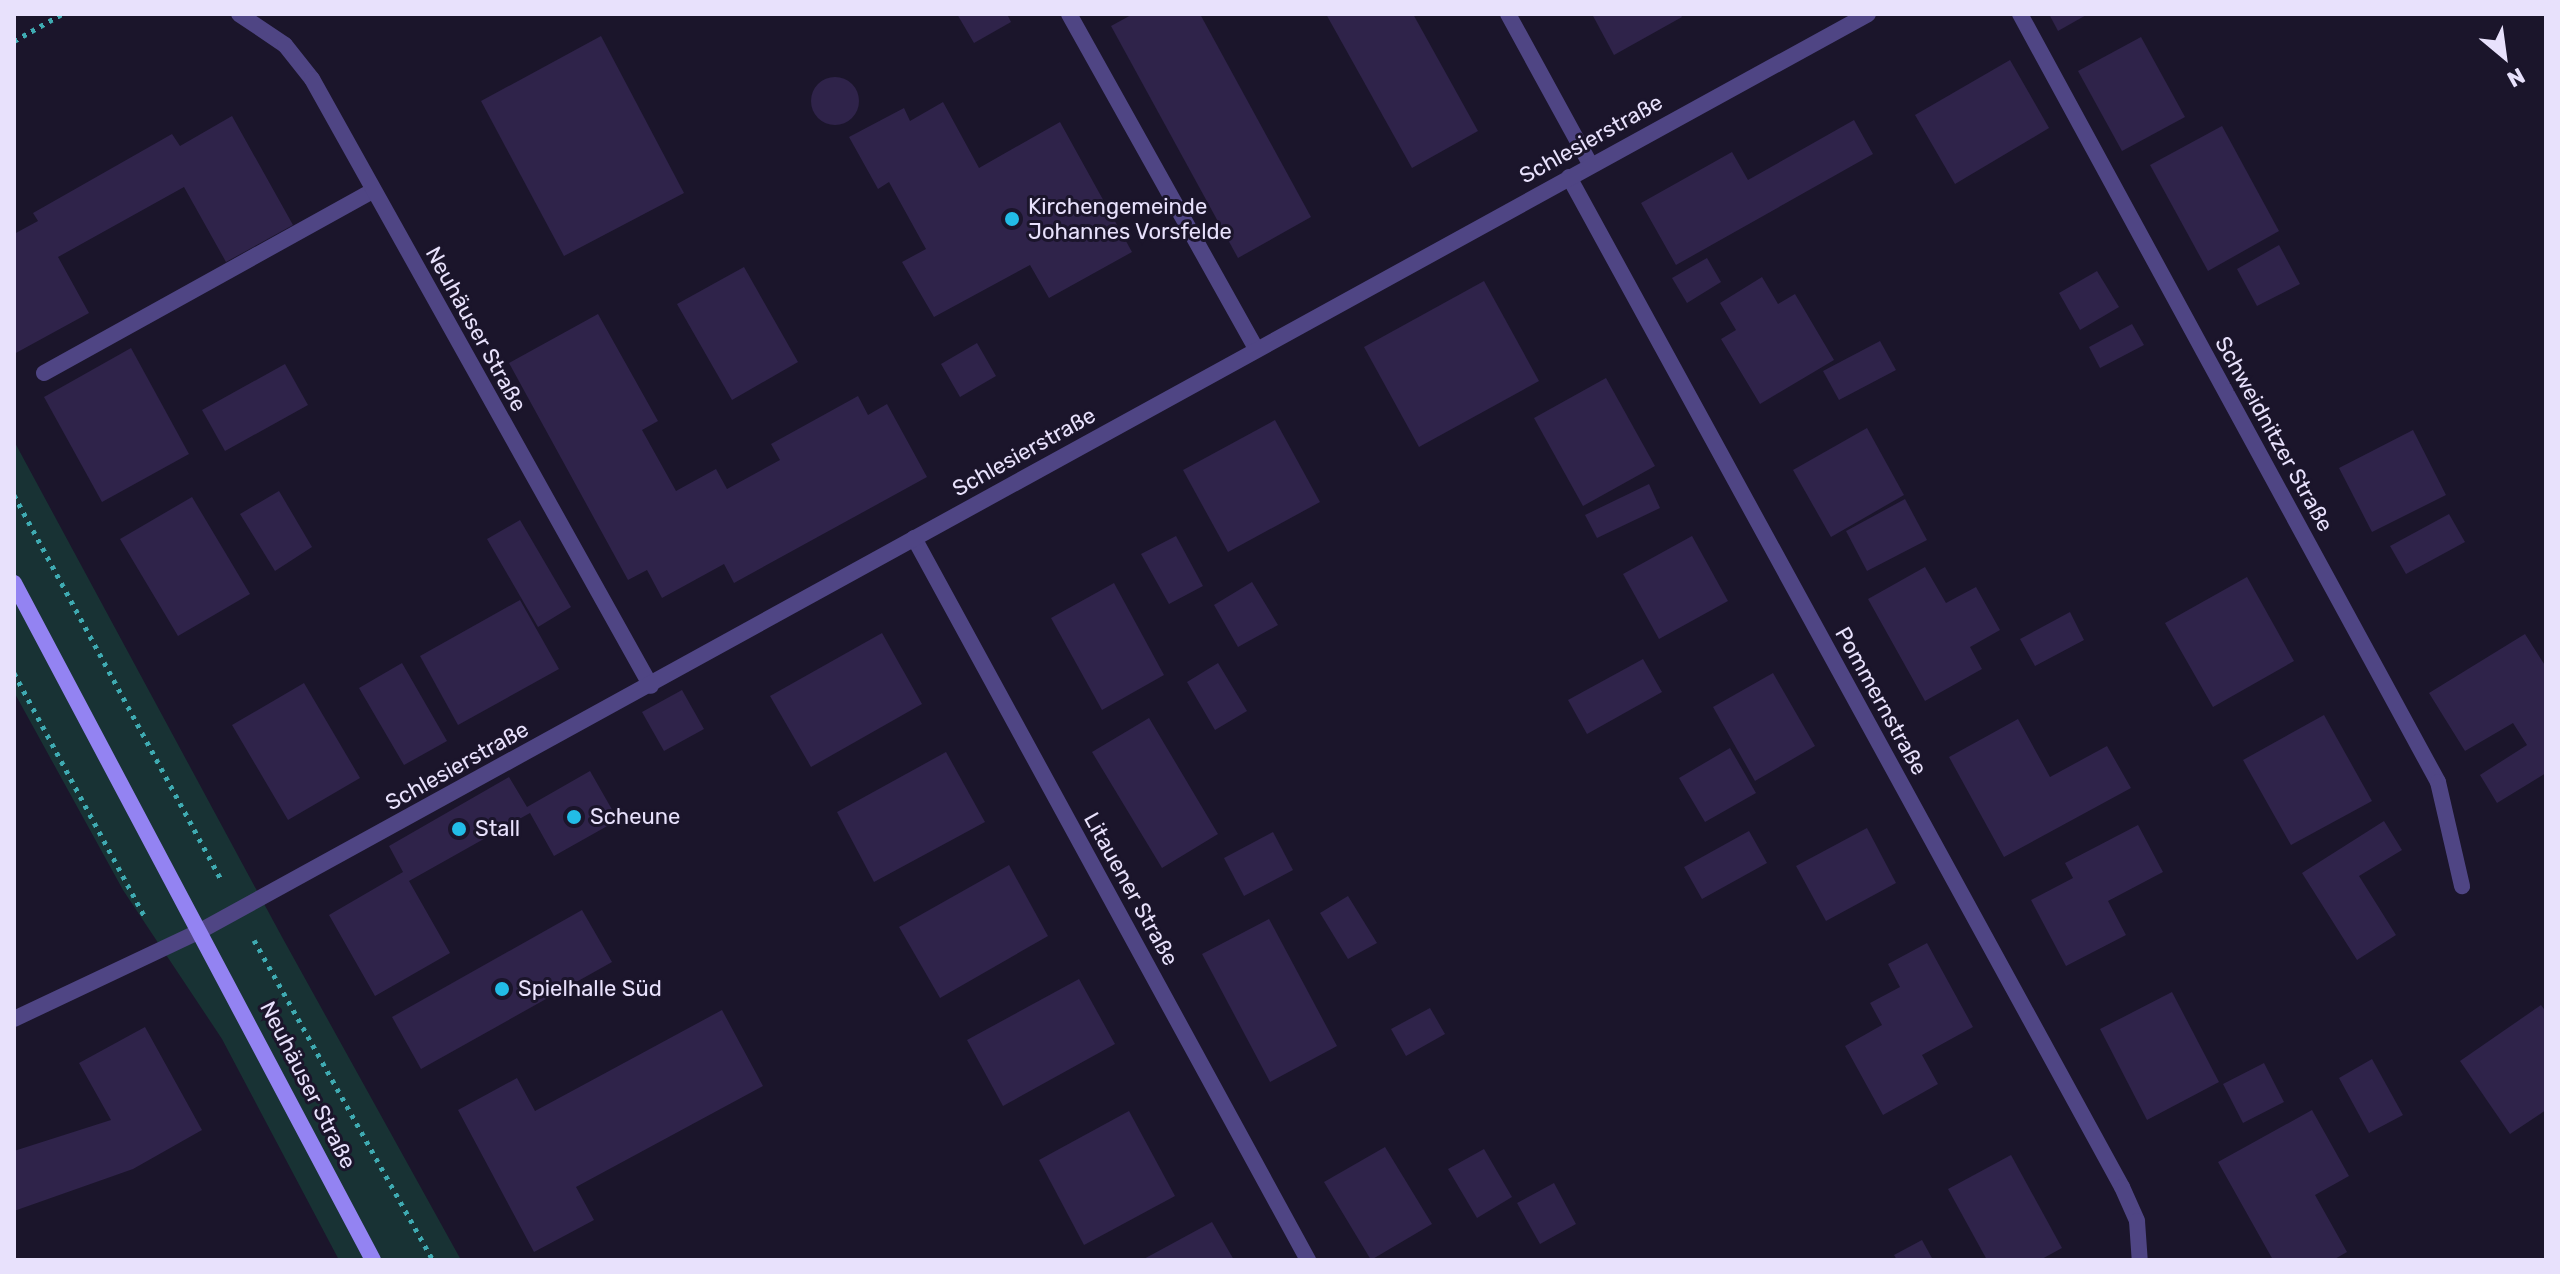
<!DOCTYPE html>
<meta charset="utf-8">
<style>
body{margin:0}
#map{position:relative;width:2560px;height:1274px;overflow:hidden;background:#1b152b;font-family:Rubik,sans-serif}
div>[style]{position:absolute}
.green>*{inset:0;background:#183234}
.building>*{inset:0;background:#2f234a}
.round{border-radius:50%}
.path>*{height:5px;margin-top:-2.5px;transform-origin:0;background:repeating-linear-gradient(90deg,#3fabb2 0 4px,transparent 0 10px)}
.lane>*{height:16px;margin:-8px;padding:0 8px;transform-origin:8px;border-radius:8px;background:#4f4584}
.street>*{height:16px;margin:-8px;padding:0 8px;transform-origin:8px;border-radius:8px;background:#4f4584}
.secondary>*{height:16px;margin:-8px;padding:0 8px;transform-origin:8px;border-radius:8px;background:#9383f2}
.dots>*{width:22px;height:22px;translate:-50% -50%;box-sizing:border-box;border:4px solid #1b152b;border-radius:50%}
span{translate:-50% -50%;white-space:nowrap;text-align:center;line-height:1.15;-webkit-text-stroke:6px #1b152b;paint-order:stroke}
.street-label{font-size:22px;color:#e8e1fc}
.poi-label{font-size:22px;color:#e8e1fc}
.left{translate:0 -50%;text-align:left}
.frame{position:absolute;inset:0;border:16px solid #e8e1fc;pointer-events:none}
.north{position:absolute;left:2464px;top:16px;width:80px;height:80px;-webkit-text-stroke:6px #1b152b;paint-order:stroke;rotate:151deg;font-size:22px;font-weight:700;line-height:32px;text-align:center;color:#e8e1fc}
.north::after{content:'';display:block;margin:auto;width:28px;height:36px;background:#e8e1fc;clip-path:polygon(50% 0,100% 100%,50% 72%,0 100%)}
</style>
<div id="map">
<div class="green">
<div style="clip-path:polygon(14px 441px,282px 937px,461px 1260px,339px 1260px,222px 1039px,123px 890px,14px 692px)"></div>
</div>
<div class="building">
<div style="clip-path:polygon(957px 14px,1007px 14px,1011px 22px,974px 43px)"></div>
<div style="clip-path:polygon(1133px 14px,1200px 14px,1311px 217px,1238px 258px,1111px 26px)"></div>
<div style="clip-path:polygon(1326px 14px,1413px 14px,1478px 131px,1412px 168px)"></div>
<div style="clip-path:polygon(1592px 14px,1680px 14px,1682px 17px,1614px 55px)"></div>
<div style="clip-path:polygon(2049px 14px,2088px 14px,2058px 31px)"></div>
<div style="clip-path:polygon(601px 36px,684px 193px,564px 256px,481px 101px)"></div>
<div style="clip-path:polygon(2141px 37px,2185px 117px,2122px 151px,2078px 71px)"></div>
<div style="clip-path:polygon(2010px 60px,2049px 128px,1955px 184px,1915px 115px)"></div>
<div class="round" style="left:811px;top:77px;width:48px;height:48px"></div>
<div style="clip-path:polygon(943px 102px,979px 168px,1060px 122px,1132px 252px,1049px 298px,1030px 265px,934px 317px,902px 262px,926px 249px,889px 182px,878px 189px,849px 137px,904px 108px,910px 121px)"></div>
<div style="clip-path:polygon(232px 116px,293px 225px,226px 262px,184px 187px,58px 257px,89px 313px,14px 354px,14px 234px,38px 221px,33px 213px,172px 134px,180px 146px)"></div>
<div style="clip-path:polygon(1854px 120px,1873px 154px,1676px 265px,1641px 203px,1732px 152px,1748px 180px)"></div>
<div style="clip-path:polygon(2222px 126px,2279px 231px,2208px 271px,2150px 165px)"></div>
<div style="clip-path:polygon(2279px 245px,2300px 284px,2257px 306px,2237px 269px)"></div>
<div style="clip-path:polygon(1707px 258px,1721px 282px,1687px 303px,1672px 278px)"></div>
<div style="clip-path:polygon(744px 267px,798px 362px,732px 400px,677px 304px)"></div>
<div style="clip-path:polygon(2097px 271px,2119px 307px,2080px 330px,2059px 293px)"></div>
<div style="clip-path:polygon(1762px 277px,1778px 304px,1795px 294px,1834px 360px,1760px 404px,1721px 339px,1736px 330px,1720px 303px)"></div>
<div style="clip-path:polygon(1484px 281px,1539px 381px,1419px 447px,1364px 347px)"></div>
<div style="clip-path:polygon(598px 314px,658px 421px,642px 430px,676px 491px,716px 469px,727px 489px,780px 460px,771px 444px,858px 396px,868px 415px,887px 404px,927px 477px,734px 583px,724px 564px,662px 598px,647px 570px,628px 580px,509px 363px)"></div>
<div style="clip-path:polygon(2132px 324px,2144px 345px,2100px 368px,2089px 347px)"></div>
<div style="clip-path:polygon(1880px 341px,1896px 370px,1839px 400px,1823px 371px)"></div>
<div style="clip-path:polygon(977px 343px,996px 376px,960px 397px,941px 364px)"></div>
<div style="clip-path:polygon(131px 348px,189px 454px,102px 502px,44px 397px)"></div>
<div style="clip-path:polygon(285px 364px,308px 405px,225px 451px,202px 410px)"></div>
<div style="clip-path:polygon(1606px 378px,1655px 466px,1583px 506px,1534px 418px)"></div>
<div style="clip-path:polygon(1275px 420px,1320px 502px,1228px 552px,1183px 470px)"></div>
<div style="clip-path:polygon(1867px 428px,1904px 495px,1831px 537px,1793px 470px)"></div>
<div style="clip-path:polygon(2413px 430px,2446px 495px,2372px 532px,2339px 468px)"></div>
<div style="clip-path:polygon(1649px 484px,1660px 508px,1597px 538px,1585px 515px)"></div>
<div style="clip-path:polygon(279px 491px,312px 547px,275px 571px,240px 514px)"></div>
<div style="clip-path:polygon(192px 497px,250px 594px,178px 636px,120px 539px)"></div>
<div style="clip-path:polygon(1905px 499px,1927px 540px,1867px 571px,1846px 531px)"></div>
<div style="clip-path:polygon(2449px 514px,2465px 542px,2406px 574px,2390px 546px)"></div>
<div style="clip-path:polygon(520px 520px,571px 607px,538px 627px,487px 539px)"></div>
<div style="clip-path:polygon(1176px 536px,1203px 586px,1169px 604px,1141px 554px)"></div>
<div style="clip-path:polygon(1692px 536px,1728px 601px,1659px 639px,1623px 574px)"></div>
<div style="clip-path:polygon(1925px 567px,1946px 603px,1976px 587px,2000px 630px,1970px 647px,1982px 669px,1925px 701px,1868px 599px)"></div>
<div style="clip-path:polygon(2247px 577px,2294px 661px,2213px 707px,2165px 623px)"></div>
<div style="clip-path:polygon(1252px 582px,1278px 625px,1238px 647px,1214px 605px)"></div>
<div style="clip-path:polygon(1114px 583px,1164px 675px,1102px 710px,1051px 618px)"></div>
<div style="clip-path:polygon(520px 600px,559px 669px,458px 725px,420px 656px)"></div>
<div style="clip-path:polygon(2070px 612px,2084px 640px,2035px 666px,2020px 639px)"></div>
<div style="clip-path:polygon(882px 633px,922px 704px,811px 767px,770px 696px)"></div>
<div style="clip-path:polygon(2525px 634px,2546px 667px,2546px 773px,2497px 803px,2480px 775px,2527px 745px,2513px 723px,2465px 751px,2429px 693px)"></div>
<div style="clip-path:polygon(1643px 659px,1662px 692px,1587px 734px,1568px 700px)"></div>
<div style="clip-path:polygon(402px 663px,447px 741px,404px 765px,359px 688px)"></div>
<div style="clip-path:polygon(1218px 663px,1247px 711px,1215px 730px,1187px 682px)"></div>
<div style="clip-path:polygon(1773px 673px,1815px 746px,1755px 781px,1713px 707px)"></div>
<div style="clip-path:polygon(304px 683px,360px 778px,288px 820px,232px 725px)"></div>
<div style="clip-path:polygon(682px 690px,704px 729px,664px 751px,642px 712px)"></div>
<div style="clip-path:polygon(2324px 715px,2372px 801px,2291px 845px,2243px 760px)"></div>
<div style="clip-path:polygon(1149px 718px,1218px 834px,1162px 868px,1092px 752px)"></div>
<div style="clip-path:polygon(2018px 719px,2050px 777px,2107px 746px,2131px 788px,2004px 857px,1949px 757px)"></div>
<div style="clip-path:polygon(1730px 748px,1756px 793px,1705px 822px,1679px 778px)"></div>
<div style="clip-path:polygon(946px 752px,985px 822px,874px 882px,837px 812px)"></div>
<div style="clip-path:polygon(590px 771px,618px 820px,554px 856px,530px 813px,409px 881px,450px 953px,375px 996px,329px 915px,403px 872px,389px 846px,509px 777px,527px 807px)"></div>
<div style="clip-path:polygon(2384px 821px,2402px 850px,2359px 876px,2396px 935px,2357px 960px,2302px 873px)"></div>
<div style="clip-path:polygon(2138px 825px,2163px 872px,2108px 901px,2126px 935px,2066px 966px,2031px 900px,2073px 878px,2065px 863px)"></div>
<div style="clip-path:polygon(1867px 828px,1896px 883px,1826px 921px,1796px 866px)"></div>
<div style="clip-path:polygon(1749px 831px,1767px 863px,1702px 899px,1684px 867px)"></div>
<div style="clip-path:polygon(1273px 832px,1293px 870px,1244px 896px,1224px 858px)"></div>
<div style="clip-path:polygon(1009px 865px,1048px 936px,940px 998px,899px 927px)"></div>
<div style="clip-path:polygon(1348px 896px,1377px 943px,1348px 959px,1320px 913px)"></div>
<div style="clip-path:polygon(582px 910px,612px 962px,421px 1069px,392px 1017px)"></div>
<div style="clip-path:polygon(1269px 919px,1337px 1046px,1270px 1082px,1202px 954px)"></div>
<div style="clip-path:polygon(1927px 943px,1973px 1027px,1922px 1055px,1938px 1084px,1883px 1115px,1845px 1046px,1882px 1025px,1870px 1003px,1900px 987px,1888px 964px)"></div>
<div style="clip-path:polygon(1079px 979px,1115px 1044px,1003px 1106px,967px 1040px)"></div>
<div style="clip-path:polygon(2172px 992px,2219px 1082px,2147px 1120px,2100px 1029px)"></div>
<div style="clip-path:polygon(2541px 1005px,2546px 1012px,2546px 1110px,2510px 1134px,2460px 1061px)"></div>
<div style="clip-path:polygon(1430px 1008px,1445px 1034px,1406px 1056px,1391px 1029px)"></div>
<div style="clip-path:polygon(722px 1010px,763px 1086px,576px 1187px,594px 1220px,534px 1252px,458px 1110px,517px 1078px,535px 1111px)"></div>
<div style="clip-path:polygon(145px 1027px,202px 1130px,133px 1169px,14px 1211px,14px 1151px,111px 1120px,79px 1063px)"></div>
<div style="clip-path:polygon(2372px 1059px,2403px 1115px,2369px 1133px,2339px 1078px)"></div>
<div style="clip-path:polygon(2264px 1063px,2284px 1102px,2243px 1123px,2223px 1084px)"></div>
<div style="clip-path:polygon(2312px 1110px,2349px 1176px,2315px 1195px,2347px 1252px,2333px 1260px,2273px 1260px,2218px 1162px)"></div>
<div style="clip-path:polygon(1129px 1111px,1175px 1196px,1084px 1245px,1039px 1160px)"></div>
<div style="clip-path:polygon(1385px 1147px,1432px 1224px,1371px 1260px,1324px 1182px)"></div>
<div style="clip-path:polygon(1484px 1149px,1512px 1197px,1477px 1218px,1448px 1169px)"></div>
<div style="clip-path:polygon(2011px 1155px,2062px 1248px,2040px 1260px,1987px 1260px,1948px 1189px)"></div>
<div style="clip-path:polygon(1554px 1183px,1576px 1224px,1540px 1244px,1517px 1203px)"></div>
<div style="clip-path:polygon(1212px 1222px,1234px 1260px,1142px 1260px)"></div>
<div style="clip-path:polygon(1922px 1240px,1933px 1260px,1897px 1260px,1894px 1255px)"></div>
</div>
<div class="path">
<div style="left:14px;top:41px;width:55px;rotate:-29.4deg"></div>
<div style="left:14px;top:495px;width:439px;rotate:61.7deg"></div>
<div style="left:14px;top:673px;width:279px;rotate:61.8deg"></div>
<div style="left:254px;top:940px;width:367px;rotate:60.8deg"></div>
</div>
<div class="lane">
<div style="left:1069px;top:14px;width:384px;rotate:60.8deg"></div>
<div style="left:44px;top:373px;width:376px;rotate:-29deg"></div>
</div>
<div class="street">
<div style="left:239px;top:14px;width:55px;rotate:34deg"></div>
<div style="left:285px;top:45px;width:43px;rotate:51.5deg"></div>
<div style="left:312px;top:79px;width:695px;rotate:60.82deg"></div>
<div style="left:1508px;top:14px;width:171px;rotate:61.3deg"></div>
<div style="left:2020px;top:14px;width:874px;rotate:61.44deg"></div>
<div style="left:2438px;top:782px;width:107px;rotate:77deg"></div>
<div style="left:1569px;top:177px;width:1151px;rotate:61.3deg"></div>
<div style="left:2122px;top:1187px;width:37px;rotate:66deg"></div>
<div style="left:2137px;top:1221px;width:39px;rotate:86deg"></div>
<div style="left:914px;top:538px;width:823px;rotate:61.38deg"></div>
<div style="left:14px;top:1019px;width:208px;rotate:-25.3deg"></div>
<div style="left:202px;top:930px;width:1901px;rotate:-28.8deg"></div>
</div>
<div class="secondary">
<div style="left:14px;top:583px;width:766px;rotate:62.06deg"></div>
</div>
<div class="dots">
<div style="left:1012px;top:219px;background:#22bce7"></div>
<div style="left:574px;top:817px;background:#22bce7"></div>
<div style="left:459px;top:829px;background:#22bce7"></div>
<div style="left:502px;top:989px;background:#22bce7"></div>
</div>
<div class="street-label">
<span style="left:1591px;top:139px;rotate:-29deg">Schlesierstraße</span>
<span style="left:476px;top:329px;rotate:61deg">Neuhäuser Straße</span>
<span style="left:2274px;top:434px;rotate:61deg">Schweidnitzer Straße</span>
<span style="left:1024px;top:452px;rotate:-29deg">Schlesierstraße</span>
<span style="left:1881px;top:701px;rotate:61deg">Pommernstraße</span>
<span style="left:457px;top:766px;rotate:-29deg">Schlesierstraße</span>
<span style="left:1131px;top:889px;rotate:61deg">Litauener Straße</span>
<span style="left:308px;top:1085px;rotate:63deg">Neuhäuser Straße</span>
</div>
<div class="poi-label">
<span class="left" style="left:1028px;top:219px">Kirchengemeinde<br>Johannes Vorsfelde</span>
<span class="left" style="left:590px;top:817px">Scheune</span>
<span class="left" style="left:475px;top:829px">Stall</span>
<span class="left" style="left:518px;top:989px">Spielhalle Süd</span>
</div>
<div class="frame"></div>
<div class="north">N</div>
</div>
